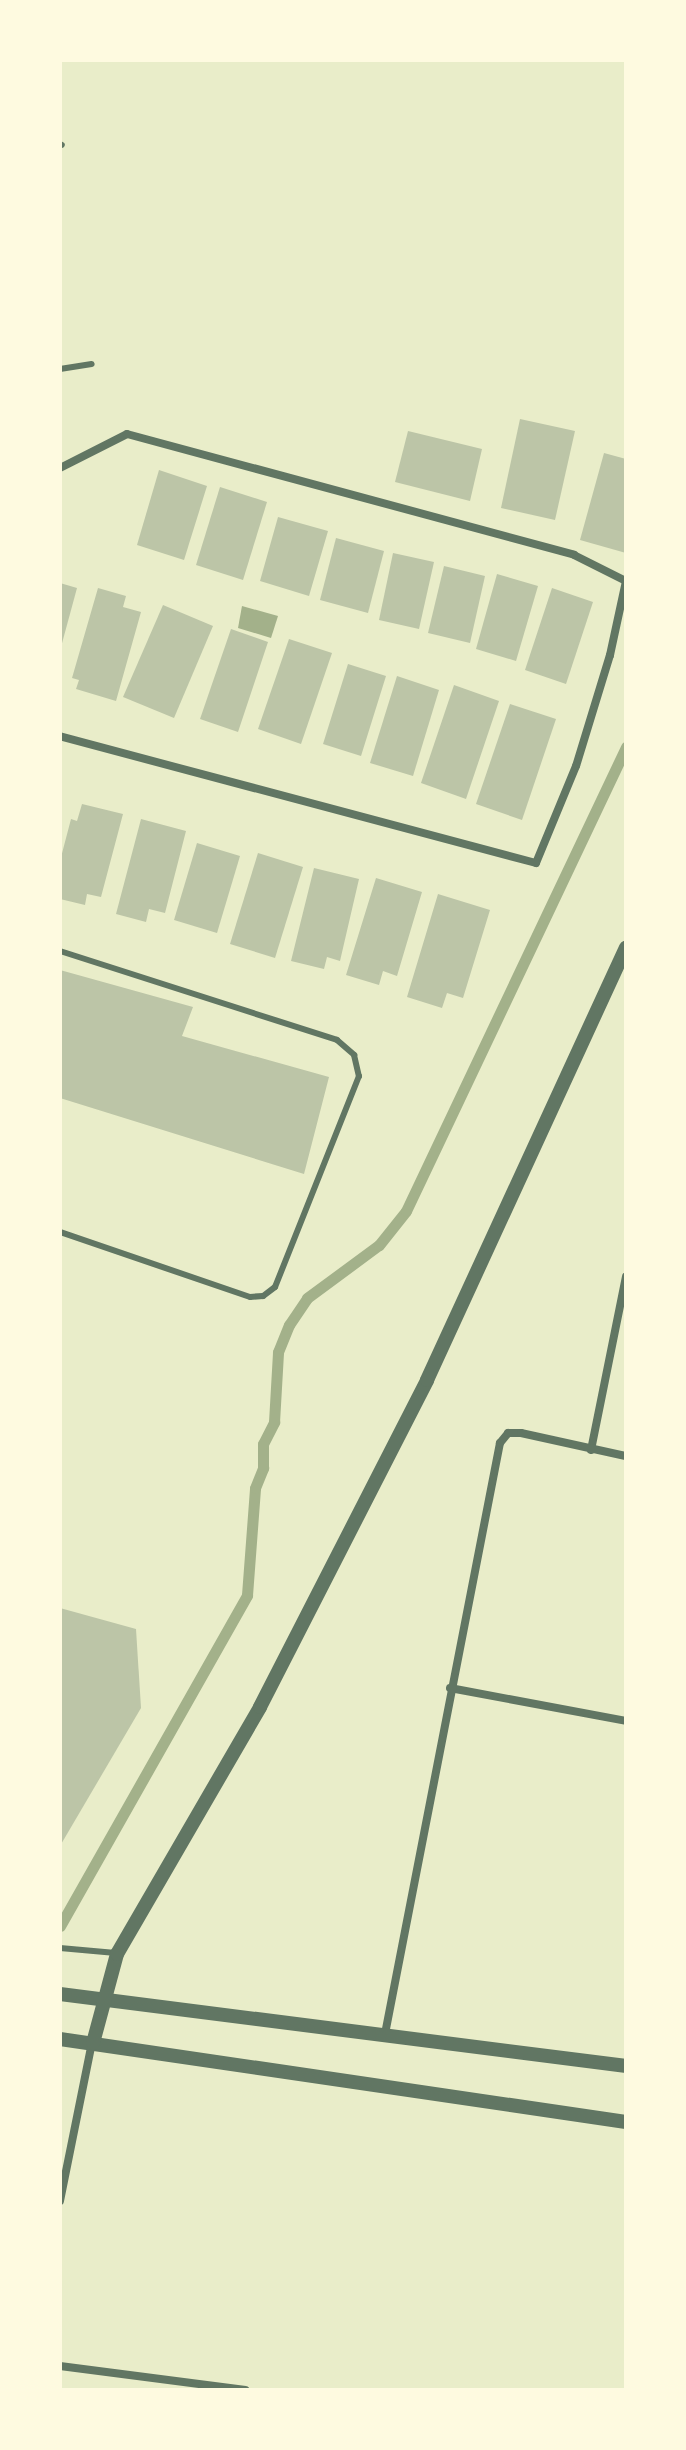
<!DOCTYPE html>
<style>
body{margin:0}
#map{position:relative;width:686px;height:2450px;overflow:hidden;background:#e9edc9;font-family:"Fira Sans",sans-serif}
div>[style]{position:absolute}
.water>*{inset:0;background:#a3b18a}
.stream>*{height:11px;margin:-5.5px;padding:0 5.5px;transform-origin:5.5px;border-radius:5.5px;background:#a3b18a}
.building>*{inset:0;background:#bcc5a7}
.service>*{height:6px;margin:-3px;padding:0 3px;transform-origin:3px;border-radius:3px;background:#617663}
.minor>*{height:8px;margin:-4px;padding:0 4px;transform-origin:4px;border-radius:4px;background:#617663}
.tertiary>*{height:14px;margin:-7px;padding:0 7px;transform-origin:7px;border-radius:7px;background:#617663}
span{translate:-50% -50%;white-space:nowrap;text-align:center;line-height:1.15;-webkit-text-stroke:8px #fefae0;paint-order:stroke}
.frame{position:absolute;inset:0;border:62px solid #fefae0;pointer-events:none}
</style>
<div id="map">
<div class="water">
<div style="clip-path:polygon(242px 606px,278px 616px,271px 638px,238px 628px)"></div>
</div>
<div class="stream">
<div style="left:60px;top:1926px;width:380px;rotate:-60.5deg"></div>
<div style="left:247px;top:1595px;width:107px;rotate:-85.7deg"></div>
<div style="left:255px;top:1488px;width:22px;rotate:-68deg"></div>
<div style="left:263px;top:1468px;width:24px;rotate:-90deg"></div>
<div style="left:263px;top:1444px;width:25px;rotate:-63deg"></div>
<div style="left:274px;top:1422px;width:70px;rotate:-86.7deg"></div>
<div style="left:278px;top:1352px;width:29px;rotate:-68deg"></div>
<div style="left:289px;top:1325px;width:32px;rotate:-56deg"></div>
<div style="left:307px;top:1298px;width:89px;rotate:-36.4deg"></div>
<div style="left:379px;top:1245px;width:43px;rotate:-51.5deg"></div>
<div style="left:406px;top:1211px;width:514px;rotate:-64.63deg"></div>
</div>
<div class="building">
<div style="clip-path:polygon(520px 419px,575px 431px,555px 520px,501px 508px)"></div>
<div style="clip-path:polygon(408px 431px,482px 449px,470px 501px,395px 482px)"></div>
<div style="clip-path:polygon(604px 453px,626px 459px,626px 553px,580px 540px)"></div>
<div style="clip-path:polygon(159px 470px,207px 486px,184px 560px,137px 545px)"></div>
<div style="clip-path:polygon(220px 487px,267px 502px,243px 580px,196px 565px)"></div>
<div style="clip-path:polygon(278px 517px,328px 531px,309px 596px,260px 581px)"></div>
<div style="clip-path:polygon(336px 538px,384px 551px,368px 613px,320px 600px)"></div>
<div style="clip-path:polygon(393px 553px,434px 562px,419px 629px,379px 620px)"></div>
<div style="clip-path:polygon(444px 566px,485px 576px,470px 643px,428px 633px)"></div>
<div style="clip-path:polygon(497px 574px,538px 586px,516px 661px,476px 649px)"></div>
<div style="clip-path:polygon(60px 583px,77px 588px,61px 647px,60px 647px)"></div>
<div style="clip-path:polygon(98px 588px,126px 596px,123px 607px,141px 612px,116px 701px,76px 689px,79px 680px,72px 678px)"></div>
<div style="clip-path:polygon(552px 588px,593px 602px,566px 684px,525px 670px)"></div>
<div style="clip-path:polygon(163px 605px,213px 626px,174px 718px,123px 697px)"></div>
<div style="clip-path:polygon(231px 629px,268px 642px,238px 732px,200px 719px)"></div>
<div style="clip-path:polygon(289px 639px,332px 653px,301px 744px,258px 729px)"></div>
<div style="clip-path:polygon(348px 664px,386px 676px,361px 756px,323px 744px)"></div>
<div style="clip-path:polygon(397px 676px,439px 690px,413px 776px,370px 763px)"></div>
<div style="clip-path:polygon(454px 685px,499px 701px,466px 799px,421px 783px)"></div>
<div style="clip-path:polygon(510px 704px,556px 719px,522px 820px,476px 804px)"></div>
<div style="clip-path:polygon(82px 804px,123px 814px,101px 897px,87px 894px,85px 905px,60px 899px,60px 861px,71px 819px,77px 821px)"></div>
<div style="clip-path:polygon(141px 819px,186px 831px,165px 913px,149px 909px,146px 922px,116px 914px)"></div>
<div style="clip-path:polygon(197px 843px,240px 856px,217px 933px,174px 920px)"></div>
<div style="clip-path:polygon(258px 853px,303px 867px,275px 958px,230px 944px)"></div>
<div style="clip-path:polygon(314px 868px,359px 879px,340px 961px,327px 957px,324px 969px,291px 961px)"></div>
<div style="clip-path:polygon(376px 878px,422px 892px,397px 976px,383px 971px,379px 985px,346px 975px)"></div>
<div style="clip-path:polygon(438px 894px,490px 910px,463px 998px,447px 993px,442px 1008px,407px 997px)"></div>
<div style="clip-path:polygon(60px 970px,193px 1007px,182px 1036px,329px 1077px,304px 1174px,60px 1098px)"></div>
<div style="clip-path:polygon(60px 1608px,136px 1629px,141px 1708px,60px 1846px)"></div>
</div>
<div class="service">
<div style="left:60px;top:144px;width:2px;rotate:27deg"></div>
<div style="left:60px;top:369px;width:32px;rotate:-9deg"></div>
<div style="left:60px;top:951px;width:291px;rotate:17.8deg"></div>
<div style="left:337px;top:1040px;width:23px;rotate:41deg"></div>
<div style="left:354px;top:1055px;width:22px;rotate:77deg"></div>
<div style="left:359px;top:1076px;width:227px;rotate:111.7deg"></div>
<div style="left:275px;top:1287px;width:15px;rotate:143deg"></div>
<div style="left:263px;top:1296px;width:13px;rotate:176deg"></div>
<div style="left:250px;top:1297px;width:201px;rotate:-161.1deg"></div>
<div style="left:60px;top:1948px;width:56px;rotate:5.1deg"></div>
</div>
<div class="minor">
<div style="left:60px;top:468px;width:75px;rotate:-26.9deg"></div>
<div style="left:127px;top:434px;width:463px;rotate:15.1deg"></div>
<div style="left:574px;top:555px;width:58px;rotate:26.6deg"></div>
<div style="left:626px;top:581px;width:76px;rotate:102.2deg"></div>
<div style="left:610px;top:655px;width:116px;rotate:107deg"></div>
<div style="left:576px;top:766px;width:105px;rotate:112.4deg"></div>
<div style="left:536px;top:863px;width:493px;rotate:-165.1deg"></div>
<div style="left:591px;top:1450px;width:177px;rotate:-78.6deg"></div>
<div style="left:450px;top:1688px;width:179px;rotate:10.6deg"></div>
<div style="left:385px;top:2034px;width:602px;rotate:-78.99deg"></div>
<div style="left:500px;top:1443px;width:13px;rotate:-51deg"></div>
<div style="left:508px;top:1433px;width:13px"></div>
<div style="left:521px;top:1433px;width:107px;rotate:12.4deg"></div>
<div style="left:60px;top:2201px;width:161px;rotate:-78.6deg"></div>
<div style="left:60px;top:2366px;width:187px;rotate:7.4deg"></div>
</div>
<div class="tertiary">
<div style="left:60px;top:1994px;width:571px;rotate:7.25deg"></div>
<div style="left:60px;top:2039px;width:572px;rotate:8.34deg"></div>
<div style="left:93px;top:2043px;width:92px;rotate:-74.9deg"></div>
<div style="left:117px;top:1954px;width:285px;rotate:-59.9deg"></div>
<div style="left:260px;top:1707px;width:367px;rotate:-62.9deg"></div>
<div style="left:427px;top:1380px;width:476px;rotate:-65.3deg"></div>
</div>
<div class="frame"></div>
</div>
